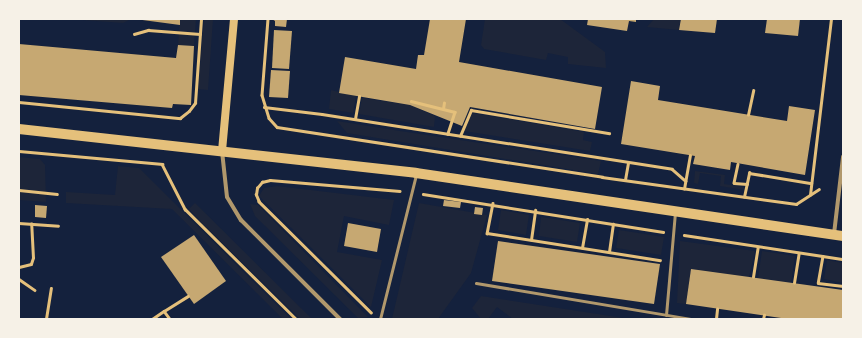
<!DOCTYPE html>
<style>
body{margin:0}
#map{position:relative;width:862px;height:338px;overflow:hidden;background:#14213d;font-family:Cabin,sans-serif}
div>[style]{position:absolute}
.green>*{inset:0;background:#1d2539}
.building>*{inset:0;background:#c6a872}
.path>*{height:2.5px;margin:-1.25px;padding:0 1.25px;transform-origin:1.25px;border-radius:1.25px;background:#e5c07b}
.service>*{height:3px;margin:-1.5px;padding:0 1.5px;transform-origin:1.5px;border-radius:1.5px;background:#b1986c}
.minor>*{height:4px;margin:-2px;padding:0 2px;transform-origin:2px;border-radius:2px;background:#b1986c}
.secondary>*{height:8px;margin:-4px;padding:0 4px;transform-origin:4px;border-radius:4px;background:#e5c07b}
.primary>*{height:10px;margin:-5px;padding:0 5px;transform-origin:5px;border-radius:5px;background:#e5c07b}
span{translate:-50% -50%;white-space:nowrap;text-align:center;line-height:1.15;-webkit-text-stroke:4px #f6f1e7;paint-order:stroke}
.frame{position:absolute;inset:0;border:20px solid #f6f1e7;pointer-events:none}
</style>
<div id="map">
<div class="green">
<div style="clip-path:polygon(70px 19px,131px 19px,123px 23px)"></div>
<div style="clip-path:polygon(180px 19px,196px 19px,194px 46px,178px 45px)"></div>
<div style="clip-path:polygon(204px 19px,213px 19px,208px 90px,198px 89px)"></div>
<div style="clip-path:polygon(485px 19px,560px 19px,605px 52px,606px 68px,568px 64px,568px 57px,548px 53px,546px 60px,484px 49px,481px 45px)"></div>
<div style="clip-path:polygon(654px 19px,681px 19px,679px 30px,647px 27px)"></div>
<div style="clip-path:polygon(331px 90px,356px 96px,353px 113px,329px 109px)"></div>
<div style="clip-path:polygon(362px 98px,410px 105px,435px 116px,434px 127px,359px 114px)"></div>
<div style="clip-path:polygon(472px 113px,584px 132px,583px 140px,592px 142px,590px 151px,464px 131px)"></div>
<div style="clip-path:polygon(337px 121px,400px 131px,601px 161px,598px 174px,347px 133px)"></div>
<div style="clip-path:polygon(19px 157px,40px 159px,45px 165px,46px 202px,19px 200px)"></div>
<div style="clip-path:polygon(118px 166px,139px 168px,291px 319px,283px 319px,172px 209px,66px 203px,66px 192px,115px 195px)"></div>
<div style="clip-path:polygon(695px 171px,725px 175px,724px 184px,744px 187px,744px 190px,720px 186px,721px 176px,700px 173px,698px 184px,694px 183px)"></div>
<div style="clip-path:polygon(277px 186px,394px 200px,389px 225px,344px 216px,337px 252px,382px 260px,371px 307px,259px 196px,264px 188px)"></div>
<div style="clip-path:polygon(195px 203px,312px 319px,300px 319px,202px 223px,189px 209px)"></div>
<div style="clip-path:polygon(419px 203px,487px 215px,471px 273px,438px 319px,392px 319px)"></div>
<div style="clip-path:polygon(250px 204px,258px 205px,368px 317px,358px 318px,255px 216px)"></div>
<div style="clip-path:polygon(501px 210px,529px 215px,526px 235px,498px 230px)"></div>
<div style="clip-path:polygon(541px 217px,580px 223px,577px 242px,539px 236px)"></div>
<div style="clip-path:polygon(619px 230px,664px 237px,661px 255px,616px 248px)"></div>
<div style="clip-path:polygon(680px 241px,755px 251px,749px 277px,691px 269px,686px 304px,677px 303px)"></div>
<div style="clip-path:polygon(762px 251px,795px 256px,791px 283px,758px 278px)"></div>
<div style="clip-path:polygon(827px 260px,843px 263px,843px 283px,824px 279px)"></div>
<div style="clip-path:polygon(481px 296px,630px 319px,513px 319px,497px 307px,488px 319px,481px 319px,472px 308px)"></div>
</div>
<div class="building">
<div style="clip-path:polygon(135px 19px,180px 19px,180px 25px)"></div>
<div style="clip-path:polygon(272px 19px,287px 19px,286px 27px,275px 26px,275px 21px)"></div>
<div style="clip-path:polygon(430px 19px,466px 19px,459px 62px,602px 87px,595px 129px,470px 107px,462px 126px,410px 105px,339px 93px,345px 57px,416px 69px,418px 55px,424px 55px)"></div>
<div style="clip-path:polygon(588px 19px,636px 19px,636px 22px,629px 21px,627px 31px,587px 25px)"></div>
<div style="clip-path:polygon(681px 19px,717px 19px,715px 33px,679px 30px)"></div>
<div style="clip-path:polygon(767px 19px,800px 19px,798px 36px,765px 33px)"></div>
<div style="clip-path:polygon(274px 30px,292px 31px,289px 69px,272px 68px)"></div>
<div style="clip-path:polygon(19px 44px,176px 58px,178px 45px,194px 46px,191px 105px,173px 104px,172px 108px,19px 95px)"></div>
<div style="clip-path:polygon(271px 70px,290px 71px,288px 98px,269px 97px)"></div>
<div style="clip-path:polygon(631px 81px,660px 86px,658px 100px,787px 121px,789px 106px,815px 110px,805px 175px,731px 162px,730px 170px,693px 164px,695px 156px,621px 144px)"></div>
<div style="clip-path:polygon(444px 200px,461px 202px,460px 208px,443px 206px)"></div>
<div style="clip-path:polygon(35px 205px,47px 206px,46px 218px,35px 217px)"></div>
<div style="clip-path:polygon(475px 207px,483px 208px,482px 215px,474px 214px)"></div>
<div style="clip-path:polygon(348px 223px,381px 229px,377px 252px,344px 246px)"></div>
<div style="clip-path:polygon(194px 235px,226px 281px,194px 304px,161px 257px)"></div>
<div style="clip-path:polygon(498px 241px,660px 264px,654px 304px,492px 281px)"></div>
<div style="clip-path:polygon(691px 269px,843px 290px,843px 319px,788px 319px,686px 304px)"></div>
</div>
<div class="path">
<div style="left:268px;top:19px;width:76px;rotate:94.5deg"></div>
<div style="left:262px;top:95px;width:24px;rotate:73deg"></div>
<div style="left:269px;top:118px;width:12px;rotate:48deg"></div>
<div style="left:277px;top:127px;width:329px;rotate:8.7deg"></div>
<div style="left:602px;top:177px;width:196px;rotate:7.9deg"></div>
<div style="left:796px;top:204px;width:27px;rotate:-33deg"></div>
<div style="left:134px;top:34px;width:15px;rotate:-16deg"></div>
<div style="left:148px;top:30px;width:52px;rotate:4.4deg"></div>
<div style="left:411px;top:101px;width:45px;rotate:14deg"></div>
<div style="left:455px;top:112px;width:23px;rotate:108deg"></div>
<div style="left:19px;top:102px;width:162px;rotate:5.7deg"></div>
<div style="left:180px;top:118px;width:11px;rotate:-38deg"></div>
<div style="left:189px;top:111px;width:10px;rotate:-53deg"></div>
<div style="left:195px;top:103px;width:84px;rotate:-85.9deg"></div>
<div style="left:264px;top:107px;width:58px;rotate:6.9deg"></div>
<div style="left:322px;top:114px;width:354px;rotate:8.9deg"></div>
<div style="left:672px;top:169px;width:18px;rotate:41deg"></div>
<div style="left:443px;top:109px;width:6px;rotate:-81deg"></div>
<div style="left:748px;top:115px;width:25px;rotate:-78deg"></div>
<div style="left:355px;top:119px;width:23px;rotate:-80deg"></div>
<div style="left:460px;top:136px;width:28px;rotate:-67deg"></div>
<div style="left:471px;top:110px;width:140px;rotate:9.5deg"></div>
<div style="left:19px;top:151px;width:144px;rotate:5.2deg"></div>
<div style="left:162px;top:164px;width:51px;rotate:62.9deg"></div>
<div style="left:185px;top:209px;width:156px;rotate:44.7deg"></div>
<div style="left:738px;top:164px;width:19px;rotate:102deg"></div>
<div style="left:734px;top:183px;width:13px;rotate:4deg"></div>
<div style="left:625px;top:180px;width:17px;rotate:-80deg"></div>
<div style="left:684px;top:189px;width:34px;rotate:-80deg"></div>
<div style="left:19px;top:190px;width:38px;rotate:6deg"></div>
<div style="left:423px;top:194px;width:243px;rotate:9deg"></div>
<div style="left:810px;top:195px;width:177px;rotate:-83.2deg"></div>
<div style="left:744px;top:197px;width:25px;rotate:-78deg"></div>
<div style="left:749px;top:173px;width:63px;rotate:9.2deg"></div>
<div style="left:493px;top:203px;width:31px;rotate:101deg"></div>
<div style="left:487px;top:233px;width:175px;rotate:8.9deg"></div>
<div style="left:19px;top:223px;width:39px;rotate:4deg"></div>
<div style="left:684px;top:235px;width:161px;rotate:8.6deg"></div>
<div style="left:531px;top:240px;width:30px;rotate:-82deg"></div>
<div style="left:582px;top:248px;width:29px;rotate:-80deg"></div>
<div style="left:609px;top:252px;width:28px;rotate:-82deg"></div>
<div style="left:823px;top:256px;width:27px;rotate:100deg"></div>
<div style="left:818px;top:283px;width:25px;rotate:7deg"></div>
<div style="left:19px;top:267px;width:12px;rotate:-14deg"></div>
<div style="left:31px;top:264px;width:6px;rotate:-72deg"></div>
<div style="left:33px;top:258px;width:34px;rotate:-93deg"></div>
<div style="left:753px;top:277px;width:30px;rotate:-81deg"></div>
<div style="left:19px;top:279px;width:19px;rotate:35deg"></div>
<div style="left:794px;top:283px;width:30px;rotate:-81deg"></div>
<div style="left:164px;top:311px;width:28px;rotate:-32deg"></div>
<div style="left:371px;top:313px;width:158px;rotate:-135.3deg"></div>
<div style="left:259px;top:202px;width:8px;rotate:-113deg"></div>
<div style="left:256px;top:195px;width:7px;rotate:-82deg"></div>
<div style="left:257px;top:188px;width:8px;rotate:-50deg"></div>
<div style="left:262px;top:182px;width:8px;rotate:-14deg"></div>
<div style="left:270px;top:180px;width:130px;rotate:4.8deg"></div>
<div style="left:46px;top:319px;width:31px;rotate:-81deg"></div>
<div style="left:152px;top:319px;width:14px;rotate:-34deg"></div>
<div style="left:164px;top:311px;width:10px;rotate:53deg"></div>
<div style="left:716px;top:319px;width:10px;rotate:-84deg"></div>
<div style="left:763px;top:319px;width:4px;rotate:-76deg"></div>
</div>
<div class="service">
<div style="left:476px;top:283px;width:219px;rotate:9.5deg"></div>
<div style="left:666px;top:315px;width:102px;rotate:-85deg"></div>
<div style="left:380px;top:319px;width:148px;rotate:-76deg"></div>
</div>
<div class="minor">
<div style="left:222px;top:151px;width:46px;rotate:83.8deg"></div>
<div style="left:227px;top:197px;width:27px;rotate:59deg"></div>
<div style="left:241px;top:220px;width:140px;rotate:45deg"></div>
<div style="left:834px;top:234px;width:78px;rotate:-83.3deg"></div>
</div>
<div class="secondary">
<div style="left:222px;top:151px;width:133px;rotate:-84.8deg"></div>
</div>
<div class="primary">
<div style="left:19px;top:129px;width:399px;rotate:6.3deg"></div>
<div style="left:416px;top:173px;width:432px;rotate:8.4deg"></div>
</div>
<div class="frame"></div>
</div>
